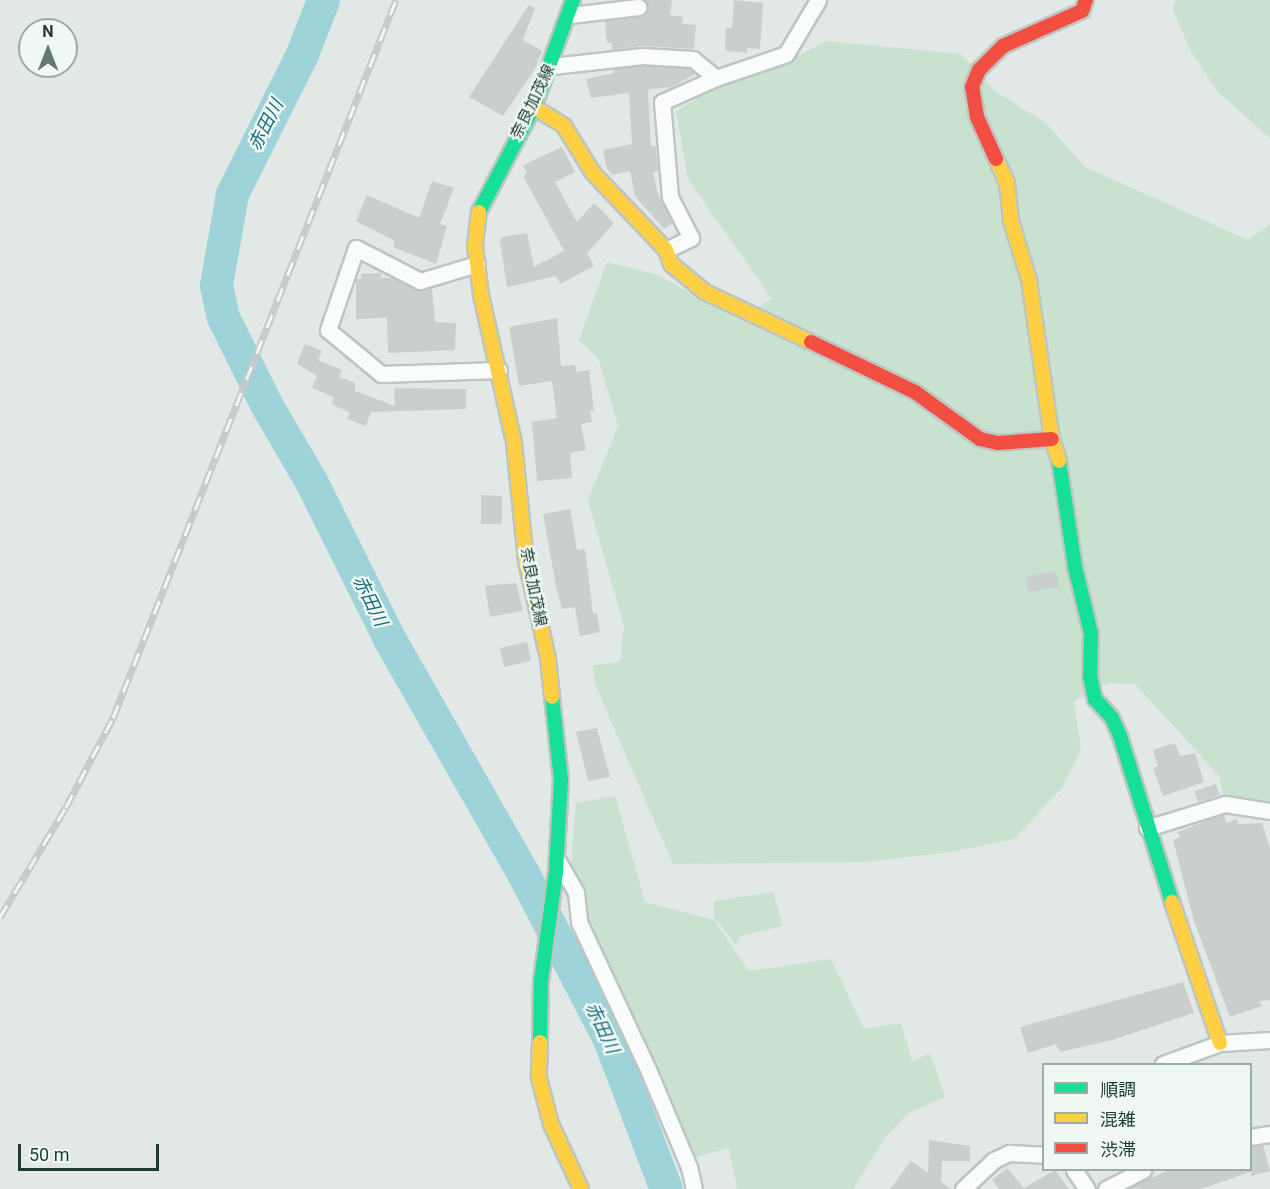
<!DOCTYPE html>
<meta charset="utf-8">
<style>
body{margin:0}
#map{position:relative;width:1270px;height:1189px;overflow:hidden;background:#e1e8e5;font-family:Roboto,"Noto Sans JP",sans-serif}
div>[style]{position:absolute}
.green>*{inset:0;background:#c9e2d0}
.river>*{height:33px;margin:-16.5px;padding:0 16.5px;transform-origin:16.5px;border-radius:16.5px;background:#9ed3da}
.building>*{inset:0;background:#c9cfcc}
.roads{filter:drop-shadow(2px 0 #bec5c2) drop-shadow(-2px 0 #bec5c2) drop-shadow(0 2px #bec5c2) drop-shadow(0 -2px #bec5c2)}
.street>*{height:15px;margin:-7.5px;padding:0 7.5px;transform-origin:7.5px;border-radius:7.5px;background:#fafcfb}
.fast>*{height:14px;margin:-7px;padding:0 7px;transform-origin:7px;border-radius:7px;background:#16e098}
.slow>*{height:14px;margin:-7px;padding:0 7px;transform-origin:7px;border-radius:7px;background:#ffcf43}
.jam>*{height:14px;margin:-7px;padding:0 7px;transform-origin:7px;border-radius:7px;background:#f24e42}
.rail>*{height:7px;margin-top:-3.5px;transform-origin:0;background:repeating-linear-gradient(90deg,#eff8f3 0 14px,#c6cac9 0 28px);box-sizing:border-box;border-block:2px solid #c6cac9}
span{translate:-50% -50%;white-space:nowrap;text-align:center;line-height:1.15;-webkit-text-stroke:4.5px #eff8f3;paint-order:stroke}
.street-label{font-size:16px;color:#1f3c33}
.water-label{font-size:18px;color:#156c7b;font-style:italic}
.legend{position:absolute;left:1042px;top:1063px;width:210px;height:108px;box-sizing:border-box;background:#eff8f3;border:2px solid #9cada6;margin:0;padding:8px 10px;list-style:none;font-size:18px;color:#1f3c33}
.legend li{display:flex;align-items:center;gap:12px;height:30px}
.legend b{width:30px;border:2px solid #9cada6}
.north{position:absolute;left:18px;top:18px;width:60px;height:60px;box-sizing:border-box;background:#eff8f3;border:2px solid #9cada6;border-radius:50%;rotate:0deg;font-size:16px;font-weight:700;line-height:24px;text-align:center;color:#1f3c33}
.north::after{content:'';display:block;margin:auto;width:21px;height:27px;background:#637871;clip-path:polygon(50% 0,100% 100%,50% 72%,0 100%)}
.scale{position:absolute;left:18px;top:1144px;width:141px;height:27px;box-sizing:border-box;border:3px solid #1f3c33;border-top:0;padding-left:8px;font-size:18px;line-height:21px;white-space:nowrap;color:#1f3c33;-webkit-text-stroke:4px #eff8f3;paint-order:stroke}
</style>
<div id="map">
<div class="green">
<div style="clip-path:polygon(1176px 0,1270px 0,1270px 138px,1218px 92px,1189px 48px,1173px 9px)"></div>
<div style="clip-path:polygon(826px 41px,961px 54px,975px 69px,1024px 282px,1077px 598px,1088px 694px,1074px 701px,1081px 749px,1062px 788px,1014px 839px,952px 852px,865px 862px,673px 864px,595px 684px,593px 666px,620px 661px,624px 627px,588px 500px,618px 426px,599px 360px,579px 340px,607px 262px,655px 274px,737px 318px,772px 299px,688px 179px,676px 111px,729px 79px,792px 59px)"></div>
<div style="clip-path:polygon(981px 76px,995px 91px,1046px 123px,1085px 167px,1248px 240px,1270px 224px,1270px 803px,1224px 801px,1219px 776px,1135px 684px,1108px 683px,1097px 689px,1075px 510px,981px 116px)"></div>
<div style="clip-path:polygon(615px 796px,645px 902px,714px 920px,749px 971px,831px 959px,864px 1029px,901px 1023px,912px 1061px,930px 1053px,945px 1097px,908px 1113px,886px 1137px,853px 1189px,737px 1189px,729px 1148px,685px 1160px,568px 902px,576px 803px)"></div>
<div style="clip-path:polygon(773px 892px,783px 926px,740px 936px,736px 945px,714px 917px,714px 901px)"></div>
</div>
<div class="river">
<div style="left:323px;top:0;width:58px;rotate:111.3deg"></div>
<div style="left:302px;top:54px;width:157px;rotate:116.6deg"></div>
<div style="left:232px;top:194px;width:92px;rotate:100deg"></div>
<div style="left:216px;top:285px;width:33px;rotate:78deg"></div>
<div style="left:223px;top:317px;width:99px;rotate:63.7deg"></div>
<div style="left:267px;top:406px;width:87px;rotate:59.6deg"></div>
<div style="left:311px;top:481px;width:178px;rotate:63.6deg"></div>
<div style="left:390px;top:640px;width:271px;rotate:60.3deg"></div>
<div style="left:524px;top:875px;width:185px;rotate:62.6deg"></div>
<div style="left:609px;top:1039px;width:160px;rotate:69.2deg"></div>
</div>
<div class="building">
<div style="clip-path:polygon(645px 0,672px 0,670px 15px,683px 17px,682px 24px,696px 25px,694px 49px,642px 46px,612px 50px,612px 43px,607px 43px,605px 21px,644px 15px,649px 6px)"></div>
<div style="clip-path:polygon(734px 0,763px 3px,760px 49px,747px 48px,747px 53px,727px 51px,725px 46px,726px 28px,732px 28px)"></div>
<div style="clip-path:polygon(529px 5px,535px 8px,523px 40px,542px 51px,535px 69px,503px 116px,469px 97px)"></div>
<div style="clip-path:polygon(642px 66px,689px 69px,695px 74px,672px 87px,649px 89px,648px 93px,651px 146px,656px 146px,658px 171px,653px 172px,658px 194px,673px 223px,664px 229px,635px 196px,630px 171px,612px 175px,607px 169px,603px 150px,632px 144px,629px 93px,591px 98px,586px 79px,614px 73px,614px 69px)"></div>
<div style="clip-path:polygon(562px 147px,575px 172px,555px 182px,577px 222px,594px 203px,614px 223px,587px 253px,594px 266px,560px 284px,556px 276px,507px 287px,500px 241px,503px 237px,527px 233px,534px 267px,564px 251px,523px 176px,527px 174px,523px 165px)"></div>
<div style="clip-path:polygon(432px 181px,454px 188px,440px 224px,447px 226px,436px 264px,393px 247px,395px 241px,356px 221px,367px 195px,419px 218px)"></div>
<div style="clip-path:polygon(381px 273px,381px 278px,393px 278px,416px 290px,432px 288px,435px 322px,456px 323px,455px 350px,388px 353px,387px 318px,356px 319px,356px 279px,361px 279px,361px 274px)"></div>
<div style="clip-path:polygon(557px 318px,561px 366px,575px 365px,576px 372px,589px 370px,594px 411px,590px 411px,592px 422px,581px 424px,586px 450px,570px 453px,572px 478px,537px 481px,532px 422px,557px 418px,552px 381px,519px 386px,509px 327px)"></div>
<div style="clip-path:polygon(305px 344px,322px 351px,318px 360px,342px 370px,339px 377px,355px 383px,355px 391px,395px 406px,394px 388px,466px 389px,466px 409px,371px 412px,366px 426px,347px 419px,350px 413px,332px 404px,334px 397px,312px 388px,317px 376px,297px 364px)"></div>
<div style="clip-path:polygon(481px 495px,502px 496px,502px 524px,481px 524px)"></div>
<div style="clip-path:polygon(570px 509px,577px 550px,585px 549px,593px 614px,597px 613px,600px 632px,580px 636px,575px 607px,562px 609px,556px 586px,543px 514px)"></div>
<div style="clip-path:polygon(1056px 571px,1059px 587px,1028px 592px,1025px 577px)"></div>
<div style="clip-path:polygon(516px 583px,523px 611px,490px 617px,485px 586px)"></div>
<div style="clip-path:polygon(527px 642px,531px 661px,504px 667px,500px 648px)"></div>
<div style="clip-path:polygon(597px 728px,610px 777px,588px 781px,576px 732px)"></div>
<div style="clip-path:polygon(1170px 744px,1176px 745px,1180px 756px,1195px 753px,1204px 782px,1163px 796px,1153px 768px,1158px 766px,1153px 750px)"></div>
<div style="clip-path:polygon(1216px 784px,1220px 795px,1198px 802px,1194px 791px)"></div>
<div style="clip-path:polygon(1224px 814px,1226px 823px,1237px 819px,1238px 824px,1262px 823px,1270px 849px,1270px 1000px,1260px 1001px,1262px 1006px,1230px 1017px,1194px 921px,1173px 840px,1180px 837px,1178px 832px)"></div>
<div style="clip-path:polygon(1183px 982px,1194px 1013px,1112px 1040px,1060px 1052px,1056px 1044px,1028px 1053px,1020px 1027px)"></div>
<div style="clip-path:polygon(929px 1140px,970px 1146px,970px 1161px,942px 1161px,941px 1182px,951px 1189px,890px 1189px,911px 1161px,928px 1173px)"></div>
<div style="clip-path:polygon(1263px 1145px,1270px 1171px,1251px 1176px,1251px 1147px)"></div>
<div style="clip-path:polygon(1007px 1168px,1024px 1188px,1055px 1170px,1069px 1189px,999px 1189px,992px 1180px)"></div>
<div style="clip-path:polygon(1169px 1170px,1250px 1170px,1250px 1172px,1201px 1189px,1127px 1189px)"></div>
</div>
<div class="roads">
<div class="street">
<div style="left:570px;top:15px;width:69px;rotate:-6.6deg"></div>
<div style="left:552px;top:66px;width:91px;rotate:-6.3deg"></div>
<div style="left:642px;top:56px;width:51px;rotate:3.4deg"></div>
<div style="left:693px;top:59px;width:30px;rotate:40deg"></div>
<div style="left:666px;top:250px;width:28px;rotate:-26deg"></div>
<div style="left:691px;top:238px;width:46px;rotate:-117.1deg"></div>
<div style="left:670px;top:197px;width:95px;rotate:-94.8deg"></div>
<div style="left:662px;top:102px;width:59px;rotate:-24deg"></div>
<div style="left:716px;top:78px;width:74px;rotate:-18.9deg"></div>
<div style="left:786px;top:54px;width:63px;rotate:-59.3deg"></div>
<div style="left:477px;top:264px;width:59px;rotate:163.4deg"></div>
<div style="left:420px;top:281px;width:72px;rotate:-152.7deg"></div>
<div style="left:356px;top:248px;width:87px;rotate:108.9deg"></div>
<div style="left:328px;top:330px;width:69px;rotate:39.7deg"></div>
<div style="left:381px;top:374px;width:118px;rotate:-1.9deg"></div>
<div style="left:1147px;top:828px;width:82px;rotate:-17.1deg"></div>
<div style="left:1225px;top:804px;width:46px;rotate:8.8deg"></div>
<div style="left:558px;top:861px;width:36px;rotate:60deg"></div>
<div style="left:576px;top:892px;width:30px;rotate:84deg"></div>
<div style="left:579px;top:922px;width:160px;rotate:64.9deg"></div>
<div style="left:647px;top:1067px;width:108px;rotate:67.2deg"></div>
<div style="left:689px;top:1167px;width:23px;rotate:77deg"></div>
<div style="left:1163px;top:1064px;width:61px;rotate:-20.2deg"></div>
<div style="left:1220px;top:1043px;width:50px;rotate:-3.4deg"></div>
<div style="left:1250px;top:1137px;width:20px;rotate:-9deg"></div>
<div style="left:1074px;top:1170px;width:23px;rotate:56deg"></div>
<div style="left:963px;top:1189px;width:42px;rotate:-43.1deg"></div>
<div style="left:994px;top:1160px;width:17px;rotate:-25deg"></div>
<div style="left:1009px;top:1153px;width:35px;rotate:3deg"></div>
<div style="left:1106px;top:1189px;width:42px;rotate:-27.2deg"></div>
</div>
<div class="fast">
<div style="left:479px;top:212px;width:119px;rotate:-62.4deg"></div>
<div style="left:534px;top:107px;width:114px;rotate:-70deg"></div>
<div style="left:1059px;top:461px;width:107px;rotate:81.4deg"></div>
<div style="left:1075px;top:567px;width:68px;rotate:76.4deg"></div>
<div style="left:1091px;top:633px;width:43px;rotate:91.3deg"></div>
<div style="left:1090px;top:676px;width:24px;rotate:78deg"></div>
<div style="left:1095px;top:699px;width:25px;rotate:48deg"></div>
<div style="left:1112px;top:718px;width:20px;rotate:66deg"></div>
<div style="left:1120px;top:736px;width:174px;rotate:72.6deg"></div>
<div style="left:540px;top:1042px;width:61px;rotate:-89.1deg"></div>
<div style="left:541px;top:981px;width:110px;rotate:-82.2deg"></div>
<div style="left:556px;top:872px;width:92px;rotate:-86.9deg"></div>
<div style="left:561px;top:780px;width:83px;rotate:-96.2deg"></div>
</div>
<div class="slow">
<div style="left:534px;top:107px;width:36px;rotate:32deg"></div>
<div style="left:564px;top:126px;width:55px;rotate:58.3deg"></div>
<div style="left:593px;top:173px;width:106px;rotate:46.5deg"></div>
<div style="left:666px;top:250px;width:15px;rotate:70deg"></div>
<div style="left:671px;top:264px;width:44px;rotate:39.5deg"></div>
<div style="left:705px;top:292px;width:117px;rotate:25.3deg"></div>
<div style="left:996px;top:159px;width:26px;rotate:65deg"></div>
<div style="left:1007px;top:183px;width:38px;rotate:84deg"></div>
<div style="left:1011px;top:221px;width:62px;rotate:73deg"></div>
<div style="left:1029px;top:280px;width:161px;rotate:81.8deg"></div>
<div style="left:1052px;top:439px;width:23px;rotate:72deg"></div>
<div style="left:479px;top:212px;width:34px;rotate:97deg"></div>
<div style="left:475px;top:246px;width:49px;rotate:83deg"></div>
<div style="left:481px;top:295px;width:152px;rotate:77.4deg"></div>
<div style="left:514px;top:443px;width:119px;rotate:84.2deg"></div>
<div style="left:526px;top:561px;width:100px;rotate:77.3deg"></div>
<div style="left:548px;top:659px;width:38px;rotate:84deg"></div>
<div style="left:1172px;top:902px;width:149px;rotate:71.2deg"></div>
<div style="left:540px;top:1042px;width:36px;rotate:92deg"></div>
<div style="left:539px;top:1078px;width:48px;rotate:75.4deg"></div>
<div style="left:551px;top:1124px;width:72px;rotate:65.2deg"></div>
</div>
<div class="jam">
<div style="left:996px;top:159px;width:46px;rotate:-114.3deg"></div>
<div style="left:977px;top:117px;width:30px;rotate:-99deg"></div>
<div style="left:972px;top:87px;width:18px;rotate:-68deg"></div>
<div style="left:979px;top:70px;width:34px;rotate:-45deg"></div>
<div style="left:1003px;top:46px;width:86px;rotate:-23.9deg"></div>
<div style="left:1082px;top:11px;width:12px;rotate:-70deg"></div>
<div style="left:811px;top:342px;width:115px;rotate:25.7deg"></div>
<div style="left:915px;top:392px;width:80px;rotate:35.9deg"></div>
<div style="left:980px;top:439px;width:18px;rotate:13deg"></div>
<div style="left:998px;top:443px;width:54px;rotate:-4.2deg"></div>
</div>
</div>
<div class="rail">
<div style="left:0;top:917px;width:128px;rotate:-59deg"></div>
<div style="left:66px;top:807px;width:101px;rotate:-62.2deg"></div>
<div style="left:113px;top:718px;width:772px;rotate:-68.49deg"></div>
</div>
<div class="street-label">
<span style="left:533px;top:102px;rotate:-64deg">奈良加茂線</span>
<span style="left:533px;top:587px;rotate:79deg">奈良加茂線</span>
</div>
<div class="water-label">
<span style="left:266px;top:125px;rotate:-63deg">赤田川</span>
<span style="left:370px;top:601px;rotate:64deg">赤田川</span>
<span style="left:602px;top:1028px;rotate:65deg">赤田川</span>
</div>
<ul class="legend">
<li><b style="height:8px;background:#16e098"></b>順調</li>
<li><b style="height:8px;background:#ffcf43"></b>混雑</li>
<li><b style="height:8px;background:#f24e42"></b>渋滞</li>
</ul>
<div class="north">N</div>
<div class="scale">50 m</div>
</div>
